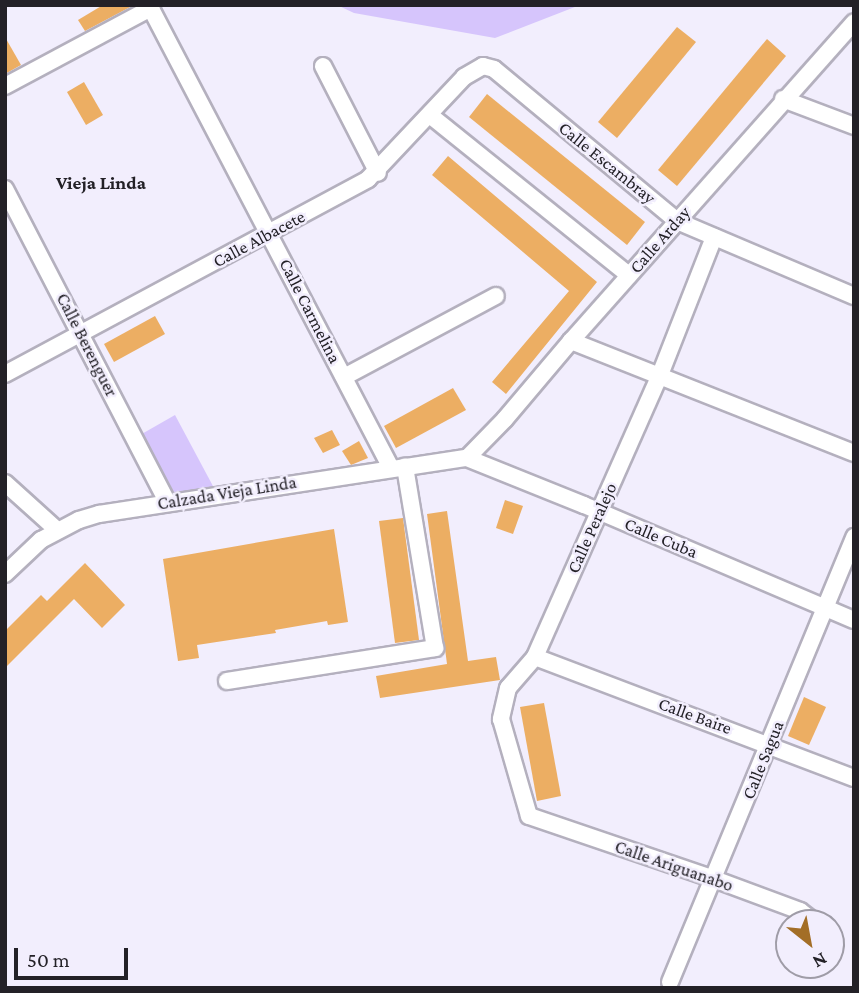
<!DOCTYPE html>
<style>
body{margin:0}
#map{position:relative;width:859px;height:993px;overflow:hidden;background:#f2eefd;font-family:"Crimson Pro",serif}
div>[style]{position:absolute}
.green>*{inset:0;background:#d6c5fc}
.building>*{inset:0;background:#ecae63}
.roads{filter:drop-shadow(2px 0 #b4b0be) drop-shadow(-2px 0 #b4b0be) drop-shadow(0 2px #b4b0be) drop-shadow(0 -2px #b4b0be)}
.minor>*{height:16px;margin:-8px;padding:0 8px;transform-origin:8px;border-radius:8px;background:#fff}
span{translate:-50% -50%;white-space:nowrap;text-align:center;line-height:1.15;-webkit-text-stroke:5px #f2eefd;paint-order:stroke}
.street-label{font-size:18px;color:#232127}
.neighbourhood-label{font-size:19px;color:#232127;font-weight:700}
.frame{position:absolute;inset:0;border:7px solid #232127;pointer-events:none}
.north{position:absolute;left:775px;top:909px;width:70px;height:70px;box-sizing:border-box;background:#f2eefd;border:2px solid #9f9ca7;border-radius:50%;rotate:149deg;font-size:19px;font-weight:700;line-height:28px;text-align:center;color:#232127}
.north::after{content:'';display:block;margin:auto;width:24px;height:32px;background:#a36e27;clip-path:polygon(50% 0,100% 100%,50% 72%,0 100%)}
.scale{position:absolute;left:14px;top:948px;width:114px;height:32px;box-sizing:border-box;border:4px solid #232127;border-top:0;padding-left:9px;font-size:21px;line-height:24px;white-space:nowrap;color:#232127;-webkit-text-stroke:5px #f2eefd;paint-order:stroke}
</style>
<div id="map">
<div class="green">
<div style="clip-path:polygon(337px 5px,580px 5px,495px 38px,354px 13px)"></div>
<div style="clip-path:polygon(175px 415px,214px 488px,172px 497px,140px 435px)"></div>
</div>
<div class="building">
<div style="clip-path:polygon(103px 5px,134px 5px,85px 31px,78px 20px)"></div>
<div style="clip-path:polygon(677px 27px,696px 42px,617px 138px,598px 122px)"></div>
<div style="clip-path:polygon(5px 37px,21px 65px,5px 74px)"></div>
<div style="clip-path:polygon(767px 39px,786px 56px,677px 186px,658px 170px)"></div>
<div style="clip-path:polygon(84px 82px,103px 115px,86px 125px,67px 92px)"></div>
<div style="clip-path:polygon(487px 94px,645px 222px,627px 245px,469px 117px)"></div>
<div style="clip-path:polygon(448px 156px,597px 282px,506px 394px,492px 382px,569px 291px,432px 175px)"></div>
<div style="clip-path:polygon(155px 316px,165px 334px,114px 362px,104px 344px)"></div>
<div style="clip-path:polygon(453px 388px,466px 410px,396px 448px,384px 426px)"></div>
<div style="clip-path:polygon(332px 430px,340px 445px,323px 453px,314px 438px)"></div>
<div style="clip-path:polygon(359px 441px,368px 458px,351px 465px,342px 451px)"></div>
<div style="clip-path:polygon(505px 500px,523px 506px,513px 534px,496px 528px)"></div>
<div style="clip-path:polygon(447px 511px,468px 661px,496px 657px,500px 680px,380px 698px,376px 676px,447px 664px,427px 514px)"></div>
<div style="clip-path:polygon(403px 518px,419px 640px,395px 643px,379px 521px)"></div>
<div style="clip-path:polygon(334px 529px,348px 622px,328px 625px,327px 621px,275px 630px,276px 633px,197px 645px,199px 658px,178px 661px,163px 559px)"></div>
<div style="clip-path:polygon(85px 563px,125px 605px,102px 628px,74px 599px,5px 668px,5px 631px,41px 595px,47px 601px)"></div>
<div style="clip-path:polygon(804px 697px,826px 707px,809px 745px,788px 736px)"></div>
<div style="clip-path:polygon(544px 703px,561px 796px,537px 801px,520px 707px)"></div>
</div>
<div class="roads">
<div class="minor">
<div style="left:149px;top:5px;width:522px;rotate:62.4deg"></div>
<div style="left:323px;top:66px;width:120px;rotate:62.8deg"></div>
<div style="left:5px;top:86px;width:166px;rotate:-28.1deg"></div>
<div style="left:783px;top:99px;width:76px;rotate:20.8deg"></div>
<div style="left:431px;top:116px;width:254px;rotate:38.8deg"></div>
<div style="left:5px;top:189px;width:352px;rotate:62.6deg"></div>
<div style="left:714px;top:237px;width:150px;rotate:111.4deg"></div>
<div style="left:659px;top:377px;width:306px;rotate:113.9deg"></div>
<div style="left:535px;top:657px;width:41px;rotate:131.1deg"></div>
<div style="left:508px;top:688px;width:32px;rotate:103deg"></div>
<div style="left:501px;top:719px;width:101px;rotate:73.9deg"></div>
<div style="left:529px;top:816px;width:195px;rotate:18.8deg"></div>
<div style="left:714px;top:879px;width:92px;rotate:20.4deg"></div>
<div style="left:800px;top:911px;width:20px;rotate:37deg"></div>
<div style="left:571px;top:341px;width:304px;rotate:21.6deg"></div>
<div style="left:5px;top:374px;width:412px;rotate:-28.2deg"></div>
<div style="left:368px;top:179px;width:140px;rotate:-46.7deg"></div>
<div style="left:464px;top:77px;width:22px;rotate:-30deg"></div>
<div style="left:483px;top:66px;width:11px;rotate:15deg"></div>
<div style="left:494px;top:69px;width:238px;rotate:39.7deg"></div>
<div style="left:677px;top:221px;width:192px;rotate:23deg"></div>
<div style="left:344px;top:377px;width:172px;rotate:-28.1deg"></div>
<div style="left:467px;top:458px;width:54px;rotate:-45.7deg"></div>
<div style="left:505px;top:419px;width:102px;rotate:-49.8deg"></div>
<div style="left:571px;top:341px;width:426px;rotate:-48.4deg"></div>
<div style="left:5px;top:483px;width:70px;rotate:42.1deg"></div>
<div style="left:5px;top:574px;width:50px;rotate:-43.4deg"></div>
<div style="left:41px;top:540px;width:43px;rotate:-27.8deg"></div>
<div style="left:79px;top:520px;width:21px;rotate:-17deg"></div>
<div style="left:99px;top:514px;width:372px;rotate:-8.7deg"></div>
<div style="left:467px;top:458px;width:126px;rotate:21.9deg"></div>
<div style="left:584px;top:505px;width:293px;rotate:23.1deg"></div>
<div style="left:535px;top:657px;width:341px;rotate:20.8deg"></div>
<div style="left:227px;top:681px;width:211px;rotate:-9deg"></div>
<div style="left:435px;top:648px;width:184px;rotate:-99.4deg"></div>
<div style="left:670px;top:982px;width:482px;rotate:-67.5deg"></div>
</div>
</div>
<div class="street-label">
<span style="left:607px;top:163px;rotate:39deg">Calle Escambray</span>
<span style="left:259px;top:239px;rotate:-28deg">Calle Albacete</span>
<span style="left:660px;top:240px;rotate:-49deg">Calle Arday</span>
<span style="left:310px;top:311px;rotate:63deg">Calle Carmelina</span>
<span style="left:87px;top:345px;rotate:63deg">Calle Berenguer</span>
<span style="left:227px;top:493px;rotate:-9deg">Calzada Vieja Linda</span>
<span style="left:592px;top:528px;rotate:-66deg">Calle Peralejo</span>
<span style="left:661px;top:538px;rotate:23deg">Calle Cuba</span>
<span style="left:695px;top:716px;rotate:20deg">Calle Baire</span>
<span style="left:763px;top:760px;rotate:-68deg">Calle Sagua</span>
<span style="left:674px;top:866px;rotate:19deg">Calle Ariguanabo</span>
</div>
<div class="neighbourhood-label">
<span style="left:101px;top:183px">Vieja Linda</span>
</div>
<div class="frame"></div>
<div class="north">N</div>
<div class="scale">50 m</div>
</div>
